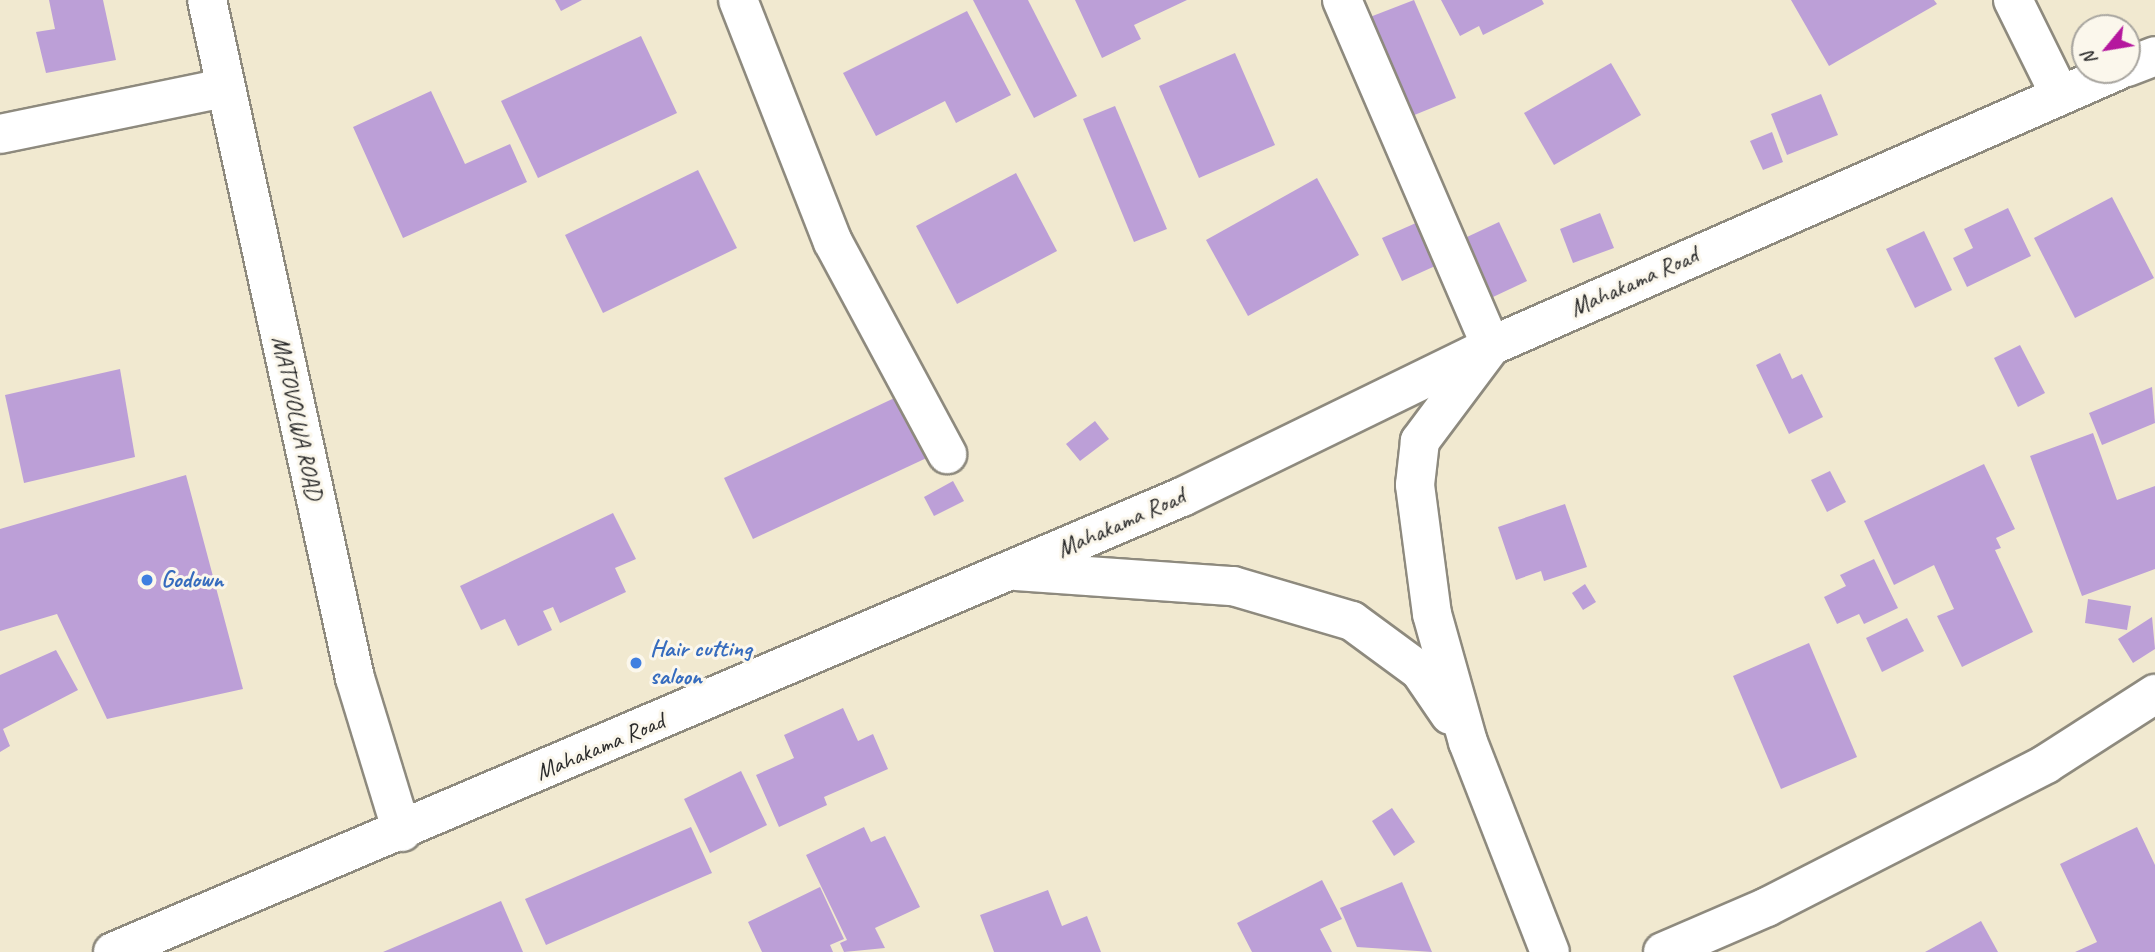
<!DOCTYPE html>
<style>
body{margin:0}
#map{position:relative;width:2155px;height:952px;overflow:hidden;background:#f1e9d0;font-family:Caveat,sans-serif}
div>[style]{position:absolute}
.building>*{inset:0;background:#bc9fd7}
.roads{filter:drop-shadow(2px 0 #8e8a7e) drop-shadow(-2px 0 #8e8a7e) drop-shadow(0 2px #8e8a7e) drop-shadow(0 -2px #8e8a7e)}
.minor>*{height:38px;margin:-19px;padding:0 19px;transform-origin:19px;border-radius:19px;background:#fff}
.dots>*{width:19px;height:19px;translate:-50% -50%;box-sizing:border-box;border:4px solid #fbf7ec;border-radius:50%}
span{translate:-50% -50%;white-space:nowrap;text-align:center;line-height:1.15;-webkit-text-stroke:6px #fbf7ec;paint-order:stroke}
.street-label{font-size:24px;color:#2b2b2b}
.shop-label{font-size:24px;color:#366cbe;font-weight:700}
.left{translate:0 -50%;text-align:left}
.north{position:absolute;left:2071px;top:14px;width:70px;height:70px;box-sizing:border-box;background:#fbf7ec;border:2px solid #a8a59f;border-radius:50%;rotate:240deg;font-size:19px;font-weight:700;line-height:28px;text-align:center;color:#2b2b2b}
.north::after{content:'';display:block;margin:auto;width:24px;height:32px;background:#b5179e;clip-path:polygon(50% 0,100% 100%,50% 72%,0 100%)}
</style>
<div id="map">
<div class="building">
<div style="clip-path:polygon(49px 0,103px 0,116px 60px,46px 73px,36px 32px,55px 29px)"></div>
<div style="clip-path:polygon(555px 0,582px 0,561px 11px)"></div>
<div style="clip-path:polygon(973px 0,1028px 0,1077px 96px,1034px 118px)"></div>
<div style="clip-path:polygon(1075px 0,1187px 0,1134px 25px,1141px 39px,1102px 58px)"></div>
<div style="clip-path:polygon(1414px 0,1456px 98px,1412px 116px,1370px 17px)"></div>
<div style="clip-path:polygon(1441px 0,1542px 0,1544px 4px,1483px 35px,1479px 26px,1460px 36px)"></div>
<div style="clip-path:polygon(1791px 0,1934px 0,1937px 4px,1829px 66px)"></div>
<div style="clip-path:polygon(967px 11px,1011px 95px,956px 123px,945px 101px,876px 136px,843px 73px)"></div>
<div style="clip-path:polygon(641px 36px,677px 113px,538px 178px,501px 101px)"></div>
<div style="clip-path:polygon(1235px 53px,1275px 145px,1199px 178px,1159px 86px)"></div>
<div style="clip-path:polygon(1611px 63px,1641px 115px,1554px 165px,1524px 113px)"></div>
<div style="clip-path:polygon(431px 91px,465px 164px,510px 144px,527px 182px,403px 238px,353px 127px)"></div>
<div style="clip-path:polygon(1821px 94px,1838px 135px,1787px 155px,1771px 114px)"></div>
<div style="clip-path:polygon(1115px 106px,1167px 229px,1134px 242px,1083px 119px)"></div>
<div style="clip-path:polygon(1772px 132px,1783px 162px,1763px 170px,1750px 141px)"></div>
<div style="clip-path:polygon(698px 170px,737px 248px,603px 313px,565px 235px)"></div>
<div style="clip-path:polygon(1016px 173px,1057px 251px,957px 304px,916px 226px)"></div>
<div style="clip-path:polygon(1317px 178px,1359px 255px,1248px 316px,1206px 240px)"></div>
<div style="clip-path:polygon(2112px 197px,2154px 278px,2075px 318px,2034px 238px)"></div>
<div style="clip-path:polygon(2008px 208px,2031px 256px,1967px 287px,1953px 258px,1973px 248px,1964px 229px)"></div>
<div style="clip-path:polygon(1600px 213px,1614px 248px,1573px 263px,1560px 229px)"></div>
<div style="clip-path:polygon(1425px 219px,1444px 262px,1402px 281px,1382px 238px)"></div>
<div style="clip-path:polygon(1499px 222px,1527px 281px,1493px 297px,1467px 237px)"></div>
<div style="clip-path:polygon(1924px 231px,1952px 290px,1915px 308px,1886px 249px)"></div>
<div style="clip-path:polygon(2020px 345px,2045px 393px,2018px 407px,1994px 358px)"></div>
<div style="clip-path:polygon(1780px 353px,1792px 379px,1802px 374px,1823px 417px,1789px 434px,1756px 365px)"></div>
<div style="clip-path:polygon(120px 369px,135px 457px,24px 483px,5px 395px)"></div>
<div style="clip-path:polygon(2152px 387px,2155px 423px,2102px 445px,2089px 413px)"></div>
<div style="clip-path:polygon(905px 393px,933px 455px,753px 539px,724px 478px)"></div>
<div style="clip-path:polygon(1095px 421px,1109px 439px,1080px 461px,1066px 444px)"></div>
<div style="clip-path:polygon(2093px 433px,2117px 500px,2155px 486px,2155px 569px,2082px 596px,2030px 456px)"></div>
<div style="clip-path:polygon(1984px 464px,2015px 529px,1996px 538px,2001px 548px,1995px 550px,2033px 632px,1962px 667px,1937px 616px,1954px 609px,1934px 565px,1894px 585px,1864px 521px)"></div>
<div style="clip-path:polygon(1830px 471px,1846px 502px,1827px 512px,1811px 480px)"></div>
<div style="clip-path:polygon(186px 475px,243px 689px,107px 719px,57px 614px,0 631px,0 529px)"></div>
<div style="clip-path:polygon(953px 481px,964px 501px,934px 516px,924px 497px)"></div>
<div style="clip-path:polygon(1565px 504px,1587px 567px,1544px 581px,1541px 571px,1516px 580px,1498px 527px)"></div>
<div style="clip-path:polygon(613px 513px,636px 559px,615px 568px,626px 592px,560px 623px,553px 607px,543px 611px,552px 630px,518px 646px,505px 619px,481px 630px,460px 586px)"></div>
<div style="clip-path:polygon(1874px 559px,1898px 608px,1864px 624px,1859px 614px,1837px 624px,1824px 597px,1846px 586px,1840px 575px)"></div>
<div style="clip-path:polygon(1585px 584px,1596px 602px,1583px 610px,1572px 593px)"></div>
<div style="clip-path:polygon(2088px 599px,2131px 606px,2127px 630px,2085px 623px)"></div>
<div style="clip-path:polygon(2152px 617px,2155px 649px,2133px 663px,2118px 639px)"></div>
<div style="clip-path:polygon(1907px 618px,1924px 651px,1882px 672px,1866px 638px)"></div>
<div style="clip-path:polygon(1809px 643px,1857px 757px,1781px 789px,1733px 676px)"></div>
<div style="clip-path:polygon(56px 650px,78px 690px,3px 729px,10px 746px,0 752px,0 675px)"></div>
<div style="clip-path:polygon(843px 708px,858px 741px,873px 734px,888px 769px,824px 797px,827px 805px,779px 827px,756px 775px,794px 758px,784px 735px)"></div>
<div style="clip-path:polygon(741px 771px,767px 825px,710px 853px,684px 799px)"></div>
<div style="clip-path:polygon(1392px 808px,1415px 842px,1394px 856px,1372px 821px)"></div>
<div style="clip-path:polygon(691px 827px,712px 873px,546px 945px,525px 899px)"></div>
<div style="clip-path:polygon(864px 827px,871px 842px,885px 836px,920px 907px,875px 928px,885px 948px,844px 952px,840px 943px,847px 940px,806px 855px)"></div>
<div style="clip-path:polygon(2137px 827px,2155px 865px,2155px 952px,2075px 952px,2097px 942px,2060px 864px)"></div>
<div style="clip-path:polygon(1322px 880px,1342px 919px,1320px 929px,1332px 952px,1252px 952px,1237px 923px)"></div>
<div style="clip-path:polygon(1402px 882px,1432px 952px,1357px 947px,1340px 908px)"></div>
<div style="clip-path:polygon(820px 887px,844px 939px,830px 945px,833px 952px,762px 952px,748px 922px)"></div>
<div style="clip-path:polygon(1048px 890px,1062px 926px,1087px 916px,1101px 952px,994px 952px,980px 915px)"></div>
<div style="clip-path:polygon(501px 901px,523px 952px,383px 952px)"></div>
<div style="clip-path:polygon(1981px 921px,1998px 952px,1925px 952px)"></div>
</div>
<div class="roads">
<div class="minor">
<div style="left:207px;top:0;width:694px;rotate:77.69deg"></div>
<div style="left:355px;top:678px;width:161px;rotate:73deg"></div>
<div style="left:738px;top:0;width:260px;rotate:68.6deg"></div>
<div style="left:833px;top:242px;width:241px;rotate:61.7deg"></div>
<div style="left:1342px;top:0;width:377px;rotate:66.7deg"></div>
<div style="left:1491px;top:346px;width:119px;rotate:126.8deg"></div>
<div style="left:1420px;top:441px;width:44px;rotate:96.5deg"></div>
<div style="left:1415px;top:485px;width:130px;rotate:82.5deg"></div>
<div style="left:1432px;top:614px;width:133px;rotate:74.3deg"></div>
<div style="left:1468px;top:742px;width:225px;rotate:68.7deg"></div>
<div style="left:2013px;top:0;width:104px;rotate:63.7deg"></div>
<div style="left:2127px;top:67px;width:30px;rotate:-21deg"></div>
<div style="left:0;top:134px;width:230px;rotate:-11.6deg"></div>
<div style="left:1016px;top:571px;width:218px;rotate:4deg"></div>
<div style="left:1233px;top:586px;width:124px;rotate:16.4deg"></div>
<div style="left:1352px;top:621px;width:84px;rotate:36.3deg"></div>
<div style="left:1420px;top:671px;width:53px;rotate:55.7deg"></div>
<div style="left:113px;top:952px;width:1162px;rotate:-23.06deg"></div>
<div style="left:1182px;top:497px;width:344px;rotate:-26deg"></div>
<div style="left:1491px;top:346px;width:686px;rotate:-23.73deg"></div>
<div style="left:1663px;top:952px;width:113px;rotate:-23.4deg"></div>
<div style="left:1767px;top:907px;width:314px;rotate:-27.1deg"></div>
<div style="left:2046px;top:764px;width:130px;rotate:-32.7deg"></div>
</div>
</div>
<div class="dots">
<div style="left:147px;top:580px;background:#3f7fe0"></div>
<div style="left:636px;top:663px;background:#3f7fe0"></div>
</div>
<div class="street-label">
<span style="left:1634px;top:282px;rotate:-24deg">Mahakama Road</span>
<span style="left:297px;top:418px;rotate:78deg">MATOVOLWA ROAD</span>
<span style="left:1121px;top:523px;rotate:-24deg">Mahakama Road</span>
<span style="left:600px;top:747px;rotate:-23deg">Mahakama Road</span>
</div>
<div class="shop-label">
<span class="left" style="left:161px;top:580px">Godown</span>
<span class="left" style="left:650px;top:663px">Hair cutting<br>saloon</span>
</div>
<div class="north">N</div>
</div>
